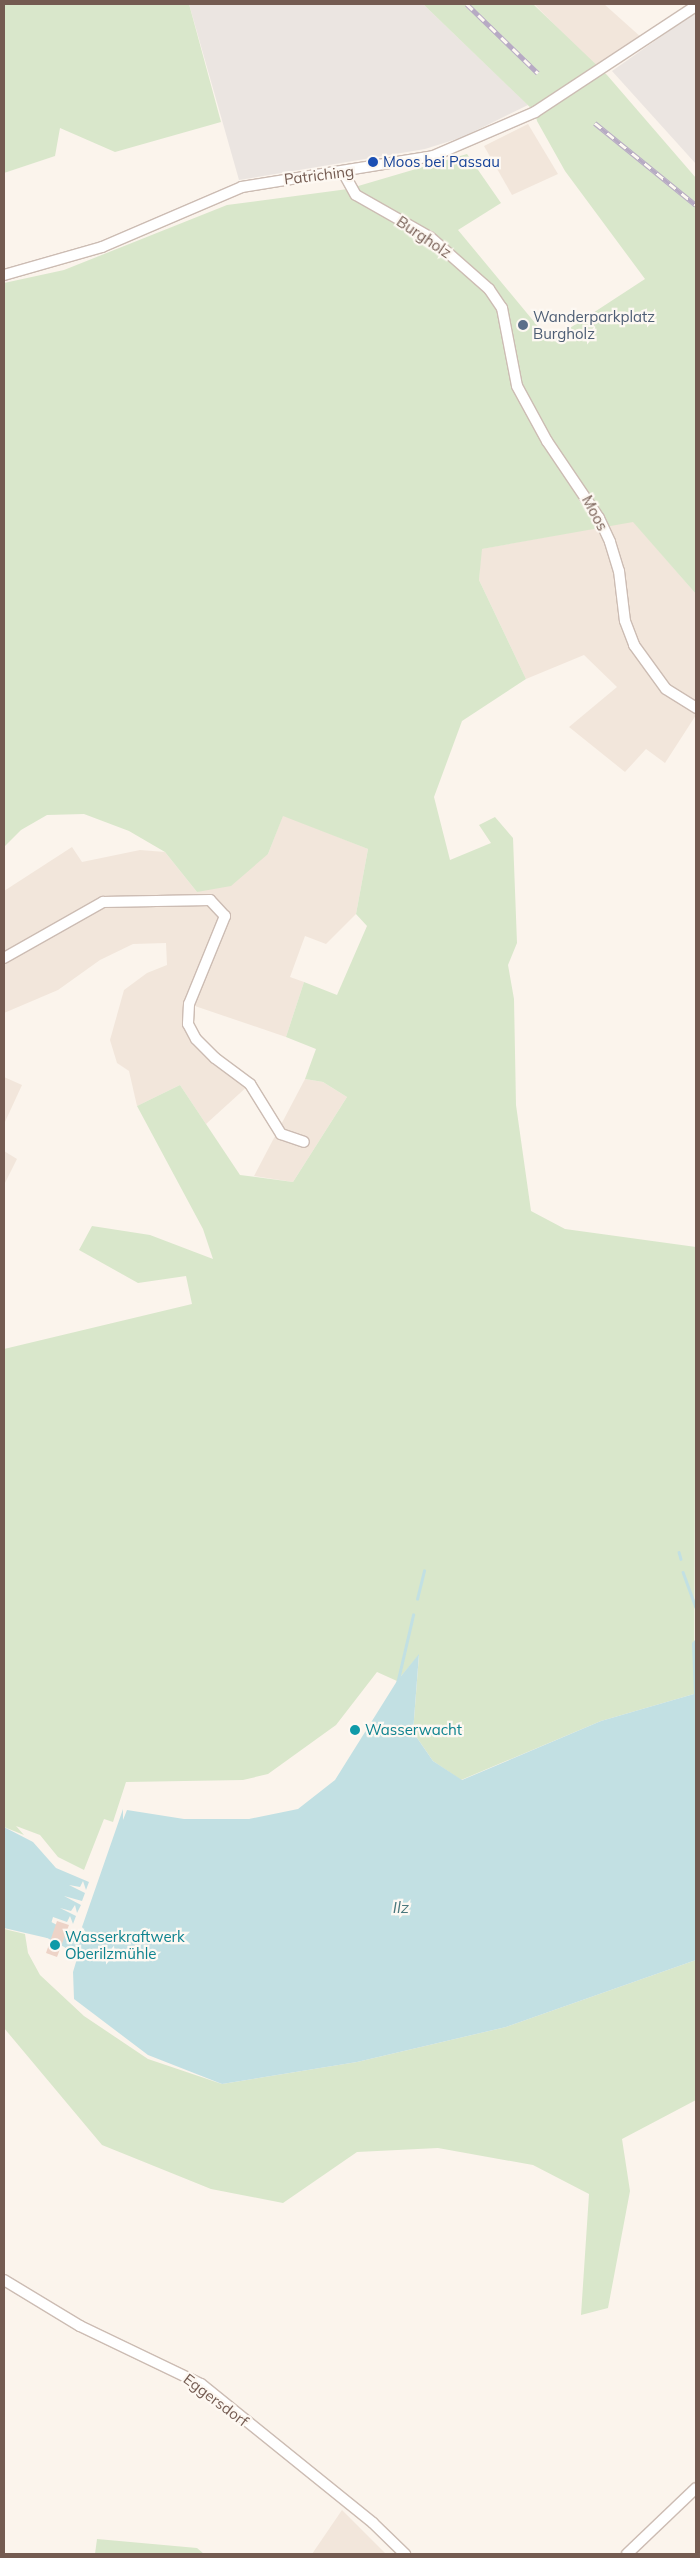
<!DOCTYPE html>
<meta charset="utf-8">
<style>
body{margin:0}
#map{position:relative;width:700px;height:2558px;overflow:hidden;background:#fbf4ec;font-family:Mulish,sans-serif}
div>[style]{position:absolute}
.residential>*{inset:0;background:#f2e6db}
.industrial>*{inset:0;background:#ebe5e1}
.green>*{inset:0;background:#d9e7cb}
.water>*{inset:0;background:#c2e0e3}
.stream>*{height:2.5px;margin:-1.25px;padding:0 1.25px;transform-origin:1.25px;border-radius:1.25px;background:#c2e0e3}
.river>*{height:16px;margin:-8px;padding:0 8px;transform-origin:8px;border-radius:8px;background:#c2e0e3}
.building>*{inset:0;background:#edd3c7}
.roads{filter:drop-shadow(1px 0 #ccbcb3) drop-shadow(-1px 0 #ccbcb3) drop-shadow(0 1px #ccbcb3) drop-shadow(0 -1px #ccbcb3)}
.minor>*{height:10px;margin:-5px;padding:0 5px;transform-origin:5px;border-radius:5px;background:#fff}
.rail>*{height:4.5px;margin-top:-2.25px;transform-origin:0;background:repeating-linear-gradient(90deg,#fdf8f2 0 8px,#b7aac4 0 16px);box-sizing:border-box;border-block:1px solid #b7aac4}
.dots>*{width:14px;height:14px;translate:-50% -50%;box-sizing:border-box;border:2px solid #fdf8f2;border-radius:50%}
span{translate:-50% -50%;white-space:nowrap;text-align:center;line-height:1.15;-webkit-text-stroke:4.5px #fdf8f2;paint-order:stroke}
.transit-label{font-size:15px;color:#164399}
.left{translate:0 -50%;text-align:left}
.street-label{font-size:15px;color:#745b51}
.service-label{font-size:15px;color:#4e5e75}
.culture-label{font-size:15px;color:#0d838f}
.water-label{font-size:16px;color:#4a787d;font-style:italic}
.frame{position:absolute;inset:0;border:5px solid #745b51;pointer-events:none}
</style>
<div id="map">
<div class="residential">
<div style="clip-path:polygon(534px 4px,604px 4px,642px 38px,597px 68px)"></div>
<div style="clip-path:polygon(528px 124px,558px 174px,512px 195px,484px 146px)"></div>
<div style="clip-path:polygon(633px 521px,696px 594px,696px 715px,665px 763px,646px 749px,625px 772px,569px 727px,617px 687px,584px 655px,526px 679px,479px 580px,481px 549px)"></div>
<div style="clip-path:polygon(283px 815px,368px 849px,356px 914px,326px 944px,305px 936px,290px 977px,304px 982px,286px 1037px,189px 1004px,196px 1039px,250px 1084px,206px 1124px,180px 1085px,137px 1106px,129px 1071px,117px 1063px,110px 1040px,124px 990px,147px 973px,167px 965px,166px 943px,133px 944px,100px 960px,58px 990px,4px 1013px,4px 891px,72px 847px,82px 862px,140px 850px,165px 852px,197px 892px,268px 854px)"></div>
<div style="clip-path:polygon(4px 1077px,22px 1085px,4px 1124px)"></div>
<div style="clip-path:polygon(305px 1079px,323px 1082px,347px 1097px,293px 1182px,254px 1176px)"></div>
<div style="clip-path:polygon(4px 1151px,17px 1159px,4px 1185px)"></div>
<div style="clip-path:polygon(342px 2510px,386px 2554px,312px 2554px)"></div>
</div>
<div class="industrial">
<div style="clip-path:polygon(189px 4px,423px 4px,528px 105px,463px 137px,425px 149px,239px 180px)"></div>
<div style="clip-path:polygon(696px 12px,696px 164px,612px 71px)"></div>
</div>
<div class="green">
<div style="clip-path:polygon(4px 4px,189px 4px,221px 122px,115px 152px,60px 128px,55px 156px,4px 173px)"></div>
<div style="clip-path:polygon(423px 4px,533px 4px,607px 75px,696px 178px,696px 594px,633px 522px,482px 549px,479px 580px,526px 679px,462px 721px,434px 797px,450px 860px,491px 843px,479px 825px,495px 817px,513px 838px,517px 943px,508px 965px,514px 999px,516px 1105px,531px 1211px,565px 1229px,696px 1247px,694px 1694px,601px 1721px,461px 1780px,433px 1761px,413px 1732px,419px 1655px,397px 1681px,377px 1672px,336px 1725px,268px 1774px,243px 1780px,126px 1782px,113px 1822px,104px 1819px,84px 1870px,58px 1857px,40px 1835px,16px 1826px,24px 1835px,4px 1827px,4px 1349px,192px 1304px,186px 1276px,138px 1283px,79px 1250px,92px 1226px,150px 1235px,213px 1259px,203px 1229px,137px 1106px,180px 1085px,240px 1175px,293px 1182px,347px 1097px,323px 1082px,305px 1079px,316px 1049px,286px 1037px,304px 982px,337px 995px,367px 926px,356px 914px,368px 849px,283px 816px,268px 854px,231px 886px,197px 892px,165px 852px,129px 831px,84px 814px,47px 815px,21px 830px,4px 847px,4px 283px,64px 270px,227px 205px,348px 189px,467px 154px,501px 203px,458px 230px,550px 341px,645px 279px,565px 171px,537px 121px,535px 112px)"></div>
<div style="clip-path:polygon(4px 1929px,25px 1934px,28px 1953px,40px 1975px,84px 2016px,148px 2059px,222px 2084px,357px 2062px,506px 2027px,696px 1960px,696px 2100px,622px 2139px,630px 2191px,608px 2308px,581px 2315px,589px 2194px,533px 2165px,438px 2148px,357px 2152px,283px 2203px,211px 2189px,102px 2145px,4px 2028px)"></div>
<div style="clip-path:polygon(97px 2539px,197px 2548px,204px 2554px,95px 2554px)"></div>
</div>
<div class="water">
<div style="clip-path:polygon(696px 1639px,696px 1960px,506px 2027px,357px 2062px,222px 2084px,148px 2055px,74px 1999px,73px 1972px,79px 1952px,69px 1946px,74px 1932px,87px 1934px,82px 1927px,123px 1809px,123px 1820px,127px 1810px,184px 1819px,249px 1819px,298px 1809px,335px 1780px,397px 1681px,419px 1654px,413px 1732px,433px 1761px,462px 1780px,601px 1721px,694px 1694px,692px 1643px)"></div>
<div style="clip-path:polygon(4px 1827px,33px 1842px,56px 1868px,89px 1882px,86px 1890px,83px 1881px,80px 1887px,69px 1885px,85px 1893px,82px 1901px,64px 1896px,81px 1905px,77px 1913px,75px 1905px,71px 1911px,60px 1908px,76px 1916px,73px 1924px,70px 1916px,67px 1922px,53px 1917px,47px 1938px,4px 1928px)"></div>
</div>
<div class="stream">
<div style="left:679px;top:1552px;width:7px;rotate:74deg"></div>
<div style="left:683px;top:1572px;width:37px;rotate:70deg"></div>
<div style="left:417px;top:1599px;width:29px;rotate:-76deg"></div>
<div style="left:397px;top:1684px;width:71px;rotate:-76.9deg"></div>
</div>
<div class="river">
<div style="left:4px;top:1906px;width:75px;rotate:27.9deg"></div>
<div style="left:70px;top:1941px;width:17px;rotate:10deg"></div>
<div style="left:87px;top:1944px;width:5px;rotate:-37deg"></div>
</div>
<div class="building">
<div style="clip-path:polygon(57px 1921px,69px 1925px,57px 1957px,46px 1953px)"></div>
</div>
<div class="roads">
<div class="minor">
<div style="left:343px;top:172px;width:26px;rotate:61deg"></div>
<div style="left:356px;top:195px;width:85px;rotate:29.6deg"></div>
<div style="left:430px;top:237px;width:79px;rotate:41.4deg"></div>
<div style="left:489px;top:289px;width:23px;rotate:56deg"></div>
<div style="left:502px;top:308px;width:79px;rotate:79.1deg"></div>
<div style="left:517px;top:386px;width:63px;rotate:61.4deg"></div>
<div style="left:547px;top:441px;width:93px;rotate:56deg"></div>
<div style="left:599px;top:518px;width:26px;rotate:65deg"></div>
<div style="left:610px;top:542px;width:30px;rotate:73deg"></div>
<div style="left:619px;top:571px;width:50px;rotate:83.2deg"></div>
<div style="left:625px;top:621px;width:26px;rotate:69deg"></div>
<div style="left:634px;top:645px;width:54px;rotate:54deg"></div>
<div style="left:666px;top:689px;width:36px;rotate:32deg"></div>
<div style="left:4px;top:275px;width:102px;rotate:-15.9deg"></div>
<div style="left:102px;top:247px;width:152px;rotate:-23.2deg"></div>
<div style="left:242px;top:187px;width:193px;rotate:-9.2deg"></div>
<div style="left:433px;top:156px;width:111px;rotate:-23.3deg"></div>
<div style="left:535px;top:112px;width:193px;rotate:-33.4deg"></div>
<div style="left:4px;top:958px;width:114px;rotate:-29.5deg"></div>
<div style="left:103px;top:902px;width:107px;rotate:-1.1deg"></div>
<div style="left:210px;top:900px;width:22px;rotate:47deg"></div>
<div style="left:225px;top:916px;width:95px;rotate:112.2deg"></div>
<div style="left:189px;top:1004px;width:20px;rotate:93deg"></div>
<div style="left:188px;top:1024px;width:17px;rotate:62deg"></div>
<div style="left:196px;top:1039px;width:27px;rotate:45deg"></div>
<div style="left:215px;top:1058px;width:44px;rotate:36.6deg"></div>
<div style="left:250px;top:1084px;width:59px;rotate:58.2deg"></div>
<div style="left:281px;top:1134px;width:24px;rotate:19deg"></div>
<div style="left:4px;top:2280px;width:89px;rotate:31.2deg"></div>
<div style="left:80px;top:2326px;width:134px;rotate:25.6deg"></div>
<div style="left:201px;top:2384px;width:221px;rotate:38.9deg"></div>
<div style="left:373px;top:2523px;width:45px;rotate:44.1deg"></div>
<div style="left:627px;top:2554px;width:95px;rotate:-43.7deg"></div>
</div>
</div>
<div class="rail">
<div style="left:467px;top:4px;width:99px;rotate:44.2deg"></div>
<div style="left:595px;top:123px;width:130px;rotate:39.1deg"></div>
</div>
<div class="dots">
<div style="left:373px;top:162px;background:#1a4fb4"></div>
<div style="left:523px;top:325px;background:#5c6f8a"></div>
<div style="left:355px;top:1730px;background:#0f9aa8"></div>
<div style="left:55px;top:1945px;background:#0f9aa8"></div>
</div>
<div class="transit-label">
<span class="left" style="left:383px;top:162px">Moos bei Passau</span>
</div>
<div class="street-label">
<span style="left:319px;top:175px;rotate:-7deg">Patriching</span>
<span style="left:424px;top:237px;rotate:34deg">Burgholz</span>
<span style="left:595px;top:513px;rotate:62deg">Moos</span>
<span style="left:216px;top:2400px;rotate:37deg">Eggersdorf</span>
</div>
<div class="service-label">
<span class="left" style="left:533px;top:325px">Wanderparkplatz<br>Burgholz</span>
</div>
<div class="culture-label">
<span class="left" style="left:365px;top:1730px">Wasserwacht</span>
<span class="left" style="left:65px;top:1945px">Wasserkraftwerk<br>Oberilzmühle</span>
</div>
<div class="water-label">
<span style="left:401px;top:1907px">Ilz</span>
</div>
<div class="frame"></div>
</div>
